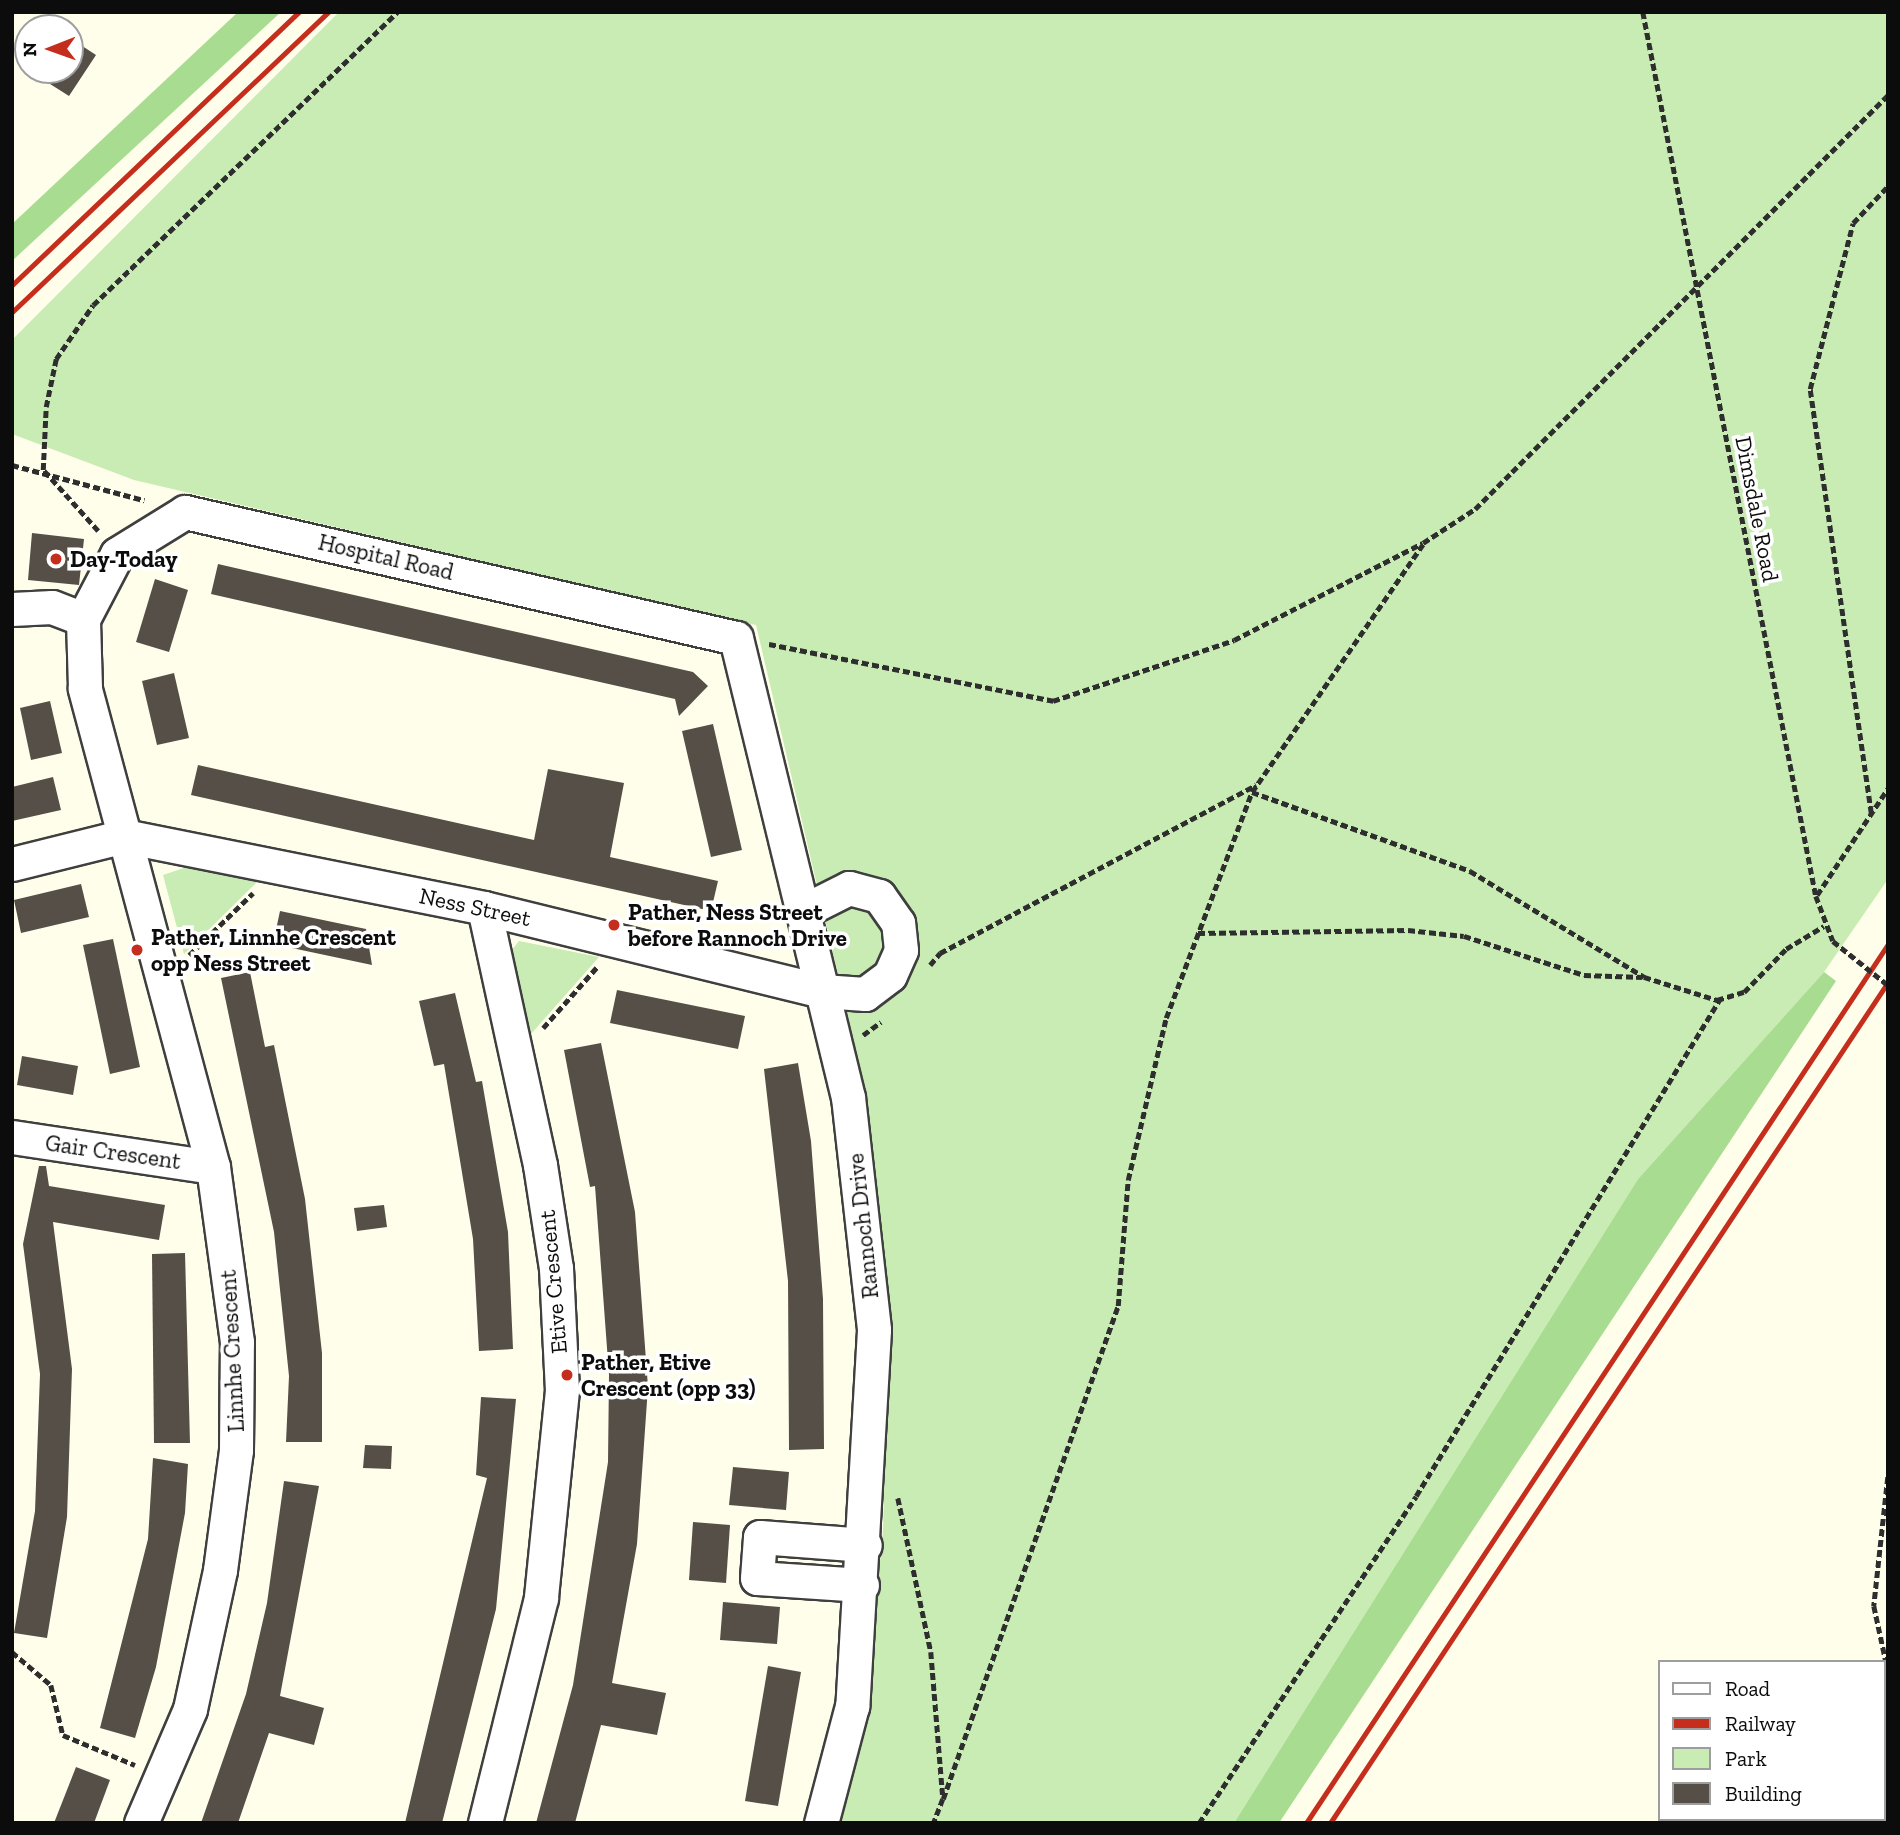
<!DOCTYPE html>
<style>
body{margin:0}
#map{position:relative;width:1900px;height:1835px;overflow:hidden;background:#fffeeb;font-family:"Zilla Slab",serif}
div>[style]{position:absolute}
.green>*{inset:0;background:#c8ecb3}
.forest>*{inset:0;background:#a8dd91}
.building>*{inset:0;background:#564f48}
.path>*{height:4.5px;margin-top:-2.25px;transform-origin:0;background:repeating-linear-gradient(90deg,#2e2e2e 0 7px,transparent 0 10.5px)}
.roads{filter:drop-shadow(2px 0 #3f3f3f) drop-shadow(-2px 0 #3f3f3f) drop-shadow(0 2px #3f3f3f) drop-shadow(0 -2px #3f3f3f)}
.minor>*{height:33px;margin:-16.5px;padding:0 16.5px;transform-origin:16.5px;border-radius:16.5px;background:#fff}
.rail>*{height:5px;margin:-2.5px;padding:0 2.5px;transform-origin:2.5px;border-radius:2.5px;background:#c52e1c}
.path-bridge>*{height:4.5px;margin-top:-2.25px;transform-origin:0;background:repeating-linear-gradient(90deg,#2e2e2e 0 7px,transparent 0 10.5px)}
.dots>*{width:19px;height:19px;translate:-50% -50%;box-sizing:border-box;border:4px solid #fff;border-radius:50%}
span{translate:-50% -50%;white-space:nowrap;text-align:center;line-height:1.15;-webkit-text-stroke:7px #fff;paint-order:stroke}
.street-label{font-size:23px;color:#0c0c0c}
.poi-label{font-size:23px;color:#0c0c0c;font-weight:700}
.left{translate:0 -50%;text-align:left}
.frame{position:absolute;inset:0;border:14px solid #0c0c0c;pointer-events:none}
.legend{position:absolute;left:1658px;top:1660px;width:228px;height:161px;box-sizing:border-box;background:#fff;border:2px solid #9e9e9e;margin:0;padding:9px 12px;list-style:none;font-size:21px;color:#0c0c0c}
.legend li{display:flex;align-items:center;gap:14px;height:35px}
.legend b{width:35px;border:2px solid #9e9e9e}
.north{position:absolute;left:14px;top:14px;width:70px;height:70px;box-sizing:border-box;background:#fff;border:2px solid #9e9e9e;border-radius:50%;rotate:269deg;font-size:19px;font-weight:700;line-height:28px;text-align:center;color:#0c0c0c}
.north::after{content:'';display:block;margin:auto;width:24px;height:32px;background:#c52e1c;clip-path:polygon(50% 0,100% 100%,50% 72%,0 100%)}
</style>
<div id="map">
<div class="green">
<div style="clip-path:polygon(339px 12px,1888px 12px,1888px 879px,1824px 972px,1638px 1179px,1234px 1823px,835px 1823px,866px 1709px,883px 1530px,889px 1324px,866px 1094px,756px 625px,134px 480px,12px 434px,12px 340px)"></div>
<div style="clip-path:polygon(187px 867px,257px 882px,184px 954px,163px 875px)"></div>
<div style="clip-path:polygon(519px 941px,599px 957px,531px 1034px,511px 951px)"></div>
</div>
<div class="forest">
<div style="clip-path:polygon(238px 12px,281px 12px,12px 261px,12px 224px)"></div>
<div style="clip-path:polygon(1824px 972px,1836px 981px,1279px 1823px,1234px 1823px,1638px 1179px)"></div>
</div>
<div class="building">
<div style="clip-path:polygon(70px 38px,96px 55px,69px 96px,28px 70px,70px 70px)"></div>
<div style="clip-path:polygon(32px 533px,84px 539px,79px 585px,28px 580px)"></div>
<div style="clip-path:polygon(218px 564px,693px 672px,708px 686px,679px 716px,675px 699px,211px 594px)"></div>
<div style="clip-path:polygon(155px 579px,188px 590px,169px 652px,136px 642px)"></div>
<div style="clip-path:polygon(174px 673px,189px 738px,157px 745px,142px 681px)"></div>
<div style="clip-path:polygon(50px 701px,62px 753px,31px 760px,20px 708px)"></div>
<div style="clip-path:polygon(713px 724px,742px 850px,711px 857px,682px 731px)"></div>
<div style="clip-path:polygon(198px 765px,534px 840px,548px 769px,624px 783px,610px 857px,718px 881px,711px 911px,191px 795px)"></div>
<div style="clip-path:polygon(53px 777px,61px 810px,12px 821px,12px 787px)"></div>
<div style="clip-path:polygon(81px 884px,89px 917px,21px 933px,14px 900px)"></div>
<div style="clip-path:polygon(280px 911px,366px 929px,372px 965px,273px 944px)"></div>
<div style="clip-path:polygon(113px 939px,140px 1067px,110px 1074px,83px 945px)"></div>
<div style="clip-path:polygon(250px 972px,265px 1047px,274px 1045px,305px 1199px,322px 1353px,322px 1442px,286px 1442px,289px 1376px,274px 1232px,221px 978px)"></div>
<div style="clip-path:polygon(617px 990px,745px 1016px,738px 1049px,610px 1023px)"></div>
<div style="clip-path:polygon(455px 993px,476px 1082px,482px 1081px,508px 1232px,513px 1349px,479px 1351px,473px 1239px,444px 1064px,434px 1066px,419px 1001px)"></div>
<div style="clip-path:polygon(601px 1043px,635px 1212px,648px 1387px,637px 1544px,612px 1683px,666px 1693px,657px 1735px,601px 1725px,575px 1823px,536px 1823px,573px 1685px,608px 1462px,609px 1375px,595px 1186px,590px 1187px,564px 1050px)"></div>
<div style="clip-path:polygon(22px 1056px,78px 1066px,73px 1095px,17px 1085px)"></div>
<div style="clip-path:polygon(798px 1063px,811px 1141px,823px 1299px,824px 1449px,789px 1450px,788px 1281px,764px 1069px)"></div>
<div style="clip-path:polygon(39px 1166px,46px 1166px,49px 1186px,165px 1205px,159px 1240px,53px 1222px,72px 1369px,67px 1517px,47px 1638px,14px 1633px,35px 1511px,40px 1374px,23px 1244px)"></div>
<div style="clip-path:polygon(384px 1205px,387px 1227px,357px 1231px,354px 1208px)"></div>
<div style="clip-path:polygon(185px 1253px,190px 1443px,154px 1443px,152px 1254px)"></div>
<div style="clip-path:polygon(481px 1397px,516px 1399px,496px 1609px,442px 1823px,405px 1823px,487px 1478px,476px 1475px)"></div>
<div style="clip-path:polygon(365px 1445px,392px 1446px,391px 1469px,363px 1468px)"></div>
<div style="clip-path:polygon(153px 1458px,188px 1464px,185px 1513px,156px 1667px,135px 1738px,100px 1728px,148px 1539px)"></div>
<div style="clip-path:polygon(733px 1467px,789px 1472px,786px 1510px,729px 1505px)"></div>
<div style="clip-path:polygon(284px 1481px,319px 1486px,280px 1696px,324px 1708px,314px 1745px,269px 1733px,238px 1823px,201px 1823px,246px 1694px,267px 1603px)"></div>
<div style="clip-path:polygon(693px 1522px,730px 1525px,726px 1583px,689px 1580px)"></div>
<div style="clip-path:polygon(723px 1602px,780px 1607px,777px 1644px,720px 1640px)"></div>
<div style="clip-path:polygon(768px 1666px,801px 1672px,778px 1806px,745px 1801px)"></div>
<div style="clip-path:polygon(76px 1767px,110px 1780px,94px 1823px,54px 1823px)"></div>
</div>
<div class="path">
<div style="left:1643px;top:12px;width:901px;rotate:78.93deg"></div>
<div style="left:1816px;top:896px;width:48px;rotate:69.3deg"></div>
<div style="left:12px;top:465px;width:137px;rotate:14.9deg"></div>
<div style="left:98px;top:531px;width:82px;rotate:-132deg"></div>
<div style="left:43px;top:470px;width:63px;rotate:-87.3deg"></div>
<div style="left:46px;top:407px;width:49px;rotate:-78.2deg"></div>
<div style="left:56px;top:359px;width:65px;rotate:-55.6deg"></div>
<div style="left:93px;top:305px;width:422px;rotate:-43.9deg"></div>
<div style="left:769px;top:644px;width:290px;rotate:11.3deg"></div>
<div style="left:1053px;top:701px;width:191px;rotate:-18.6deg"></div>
<div style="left:1234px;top:640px;width:212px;rotate:-27.2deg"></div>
<div style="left:1423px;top:543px;width:62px;rotate:-33.2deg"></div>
<div style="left:1475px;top:509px;width:585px;rotate:-45.07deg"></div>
<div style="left:1252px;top:792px;width:232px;rotate:19.9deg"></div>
<div style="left:1470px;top:871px;width:204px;rotate:31.3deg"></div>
<div style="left:1644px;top:977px;width:77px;rotate:17.5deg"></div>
<div style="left:1717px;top:1000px;width:28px;rotate:-17deg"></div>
<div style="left:1744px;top:992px;width:60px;rotate:-45.7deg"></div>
<div style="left:1786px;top:949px;width:44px;rotate:-31.2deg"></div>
<div style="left:1871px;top:813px;width:428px;rotate:-98.2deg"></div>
<div style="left:1810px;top:389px;width:171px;rotate:-75.5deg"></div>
<div style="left:1853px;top:223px;width:51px;rotate:-46.6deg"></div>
<div style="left:1817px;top:895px;width:128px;rotate:-56.4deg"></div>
<div style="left:1198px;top:933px;width:210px;rotate:-0.8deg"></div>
<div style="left:1408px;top:930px;width:56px;rotate:6.1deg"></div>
<div style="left:1464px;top:936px;width:126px;rotate:18deg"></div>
<div style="left:1584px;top:975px;width:58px;rotate:2deg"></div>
<div style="left:189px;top:955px;width:89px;rotate:-44.1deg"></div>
<div style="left:930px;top:965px;width:16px;rotate:-50deg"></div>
<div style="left:940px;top:953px;width:358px;rotate:-28deg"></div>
<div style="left:543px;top:1028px;width:81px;rotate:-48.5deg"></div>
<div style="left:863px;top:1035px;width:22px;rotate:-36deg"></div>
<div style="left:1888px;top:1477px;width:130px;rotate:96.2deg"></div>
<div style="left:1874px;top:1606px;width:66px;rotate:77.8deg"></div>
<div style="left:898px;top:1498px;width:157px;rotate:77.9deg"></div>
<div style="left:931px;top:1652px;width:147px;rotate:85.3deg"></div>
<div style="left:943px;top:1799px;width:26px;rotate:111deg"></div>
<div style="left:12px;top:1652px;width:51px;rotate:40.2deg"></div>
<div style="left:51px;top:1685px;width:51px;rotate:76.5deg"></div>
<div style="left:63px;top:1735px;width:78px;rotate:22.6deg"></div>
<div style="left:943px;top:1799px;width:523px;rotate:-70.46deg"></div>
<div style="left:1118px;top:1306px;width:126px;rotate:-85.5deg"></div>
<div style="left:1128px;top:1180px;width:166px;rotate:-76.8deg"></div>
<div style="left:1166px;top:1018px;width:242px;rotate:-69.2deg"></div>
<div style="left:1252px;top:792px;width:301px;rotate:-55.4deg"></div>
<div style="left:1199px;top:1823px;width:392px;rotate:-56.4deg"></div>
<div style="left:1416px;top:1496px;width:583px;rotate:-58.55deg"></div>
</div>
<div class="roads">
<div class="minor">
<div style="left:12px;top:609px;width:40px;rotate:-2.9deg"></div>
<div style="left:52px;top:607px;width:33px;rotate:21deg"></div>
<div style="left:12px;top:864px;width:115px;rotate:-14deg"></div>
<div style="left:124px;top:836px;width:367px;rotate:11.3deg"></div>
<div style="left:484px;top:908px;width:348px;rotate:13.8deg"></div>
<div style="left:822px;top:991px;width:43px;rotate:4deg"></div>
<div style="left:865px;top:994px;width:31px;rotate:-37deg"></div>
<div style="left:890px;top:975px;width:27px;rotate:-66deg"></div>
<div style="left:901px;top:950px;width:27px;rotate:-96deg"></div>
<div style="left:898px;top:923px;width:33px;rotate:-125deg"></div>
<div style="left:879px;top:896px;width:31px;rotate:-165deg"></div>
<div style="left:849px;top:888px;width:49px;rotate:153.4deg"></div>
<div style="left:484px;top:908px;width:263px;rotate:77.7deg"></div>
<div style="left:540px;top:1165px;width:104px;rotate:81.2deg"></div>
<div style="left:556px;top:1268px;width:122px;rotate:87.2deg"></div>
<div style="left:562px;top:1390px;width:209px;rotate:95.8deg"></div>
<div style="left:541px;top:1598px;width:232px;rotate:104deg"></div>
<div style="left:12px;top:1137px;width:203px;rotate:8.5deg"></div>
<div style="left:862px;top:1585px;width:105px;rotate:-176.2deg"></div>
<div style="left:757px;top:1578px;width:41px;rotate:-85.8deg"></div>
<div style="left:760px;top:1537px;width:105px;rotate:4.4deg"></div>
<div style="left:141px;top:1823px;width:124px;rotate:-66.7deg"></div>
<div style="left:190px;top:1709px;width:142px;rotate:-77.8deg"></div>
<div style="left:220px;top:1570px;width:121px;rotate:-82.4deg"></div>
<div style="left:236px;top:1450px;width:108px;rotate:-89.5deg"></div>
<div style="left:237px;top:1342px;width:177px;rotate:-97.8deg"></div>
<div style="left:213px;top:1167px;width:496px;rotate:-105deg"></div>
<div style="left:85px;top:688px;width:69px;rotate:-91.7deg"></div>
<div style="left:83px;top:619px;width:73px;rotate:-62.4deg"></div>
<div style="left:117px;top:554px;width:80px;rotate:-31.7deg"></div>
<div style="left:185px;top:512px;width:565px;rotate:12.88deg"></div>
<div style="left:736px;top:638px;width:472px;rotate:76.3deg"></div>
<div style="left:848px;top:1097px;width:234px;rotate:83.6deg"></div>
<div style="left:874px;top:1330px;width:377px;rotate:93.3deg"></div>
<div style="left:852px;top:1706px;width:121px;rotate:104.8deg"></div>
</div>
</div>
<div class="rail">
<div style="left:12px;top:285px;width:396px;rotate:-43.6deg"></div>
<div style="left:12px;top:312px;width:436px;rotate:-43.5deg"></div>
<div style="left:1306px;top:1823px;width:1054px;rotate:-56.49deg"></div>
<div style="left:1330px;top:1823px;width:1009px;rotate:-56.44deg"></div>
</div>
<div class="path-bridge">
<div style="left:1833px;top:941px;width:70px;rotate:38.7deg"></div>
</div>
<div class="dots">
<div style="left:56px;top:559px;background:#c52e1c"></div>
<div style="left:614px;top:925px;background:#c52e1c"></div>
<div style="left:137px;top:950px;background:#c52e1c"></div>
<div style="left:567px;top:1375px;background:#c52e1c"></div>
</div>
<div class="street-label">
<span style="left:1757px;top:509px;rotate:79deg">Dimsdale Road</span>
<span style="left:386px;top:557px;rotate:13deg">Hospital Road</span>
<span style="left:475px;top:907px;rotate:12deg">Ness Street</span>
<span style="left:113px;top:1152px;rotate:8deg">Gair Crescent</span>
<span style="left:863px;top:1226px;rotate:-96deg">Rannoch Drive</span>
<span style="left:553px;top:1282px;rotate:-95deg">Etive Crescent</span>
<span style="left:232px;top:1351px;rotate:-93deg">Linnhe Crescent</span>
</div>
<div class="poi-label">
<span class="left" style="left:70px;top:559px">Day-Today</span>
<span class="left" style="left:628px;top:925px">Pather, Ness Street<br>before Rannoch Drive</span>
<span class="left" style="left:151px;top:950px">Pather, Linnhe Crescent<br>opp Ness Street</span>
<span class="left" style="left:581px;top:1375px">Pather, Etive<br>Crescent (opp 33)</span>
</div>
<div class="frame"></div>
<ul class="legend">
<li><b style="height:9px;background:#fff"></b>Road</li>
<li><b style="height:9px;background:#c52e1c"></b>Railway</li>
<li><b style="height:19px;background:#c8ecb3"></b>Park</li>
<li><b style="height:19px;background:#564f48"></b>Building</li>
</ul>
<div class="north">N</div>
</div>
